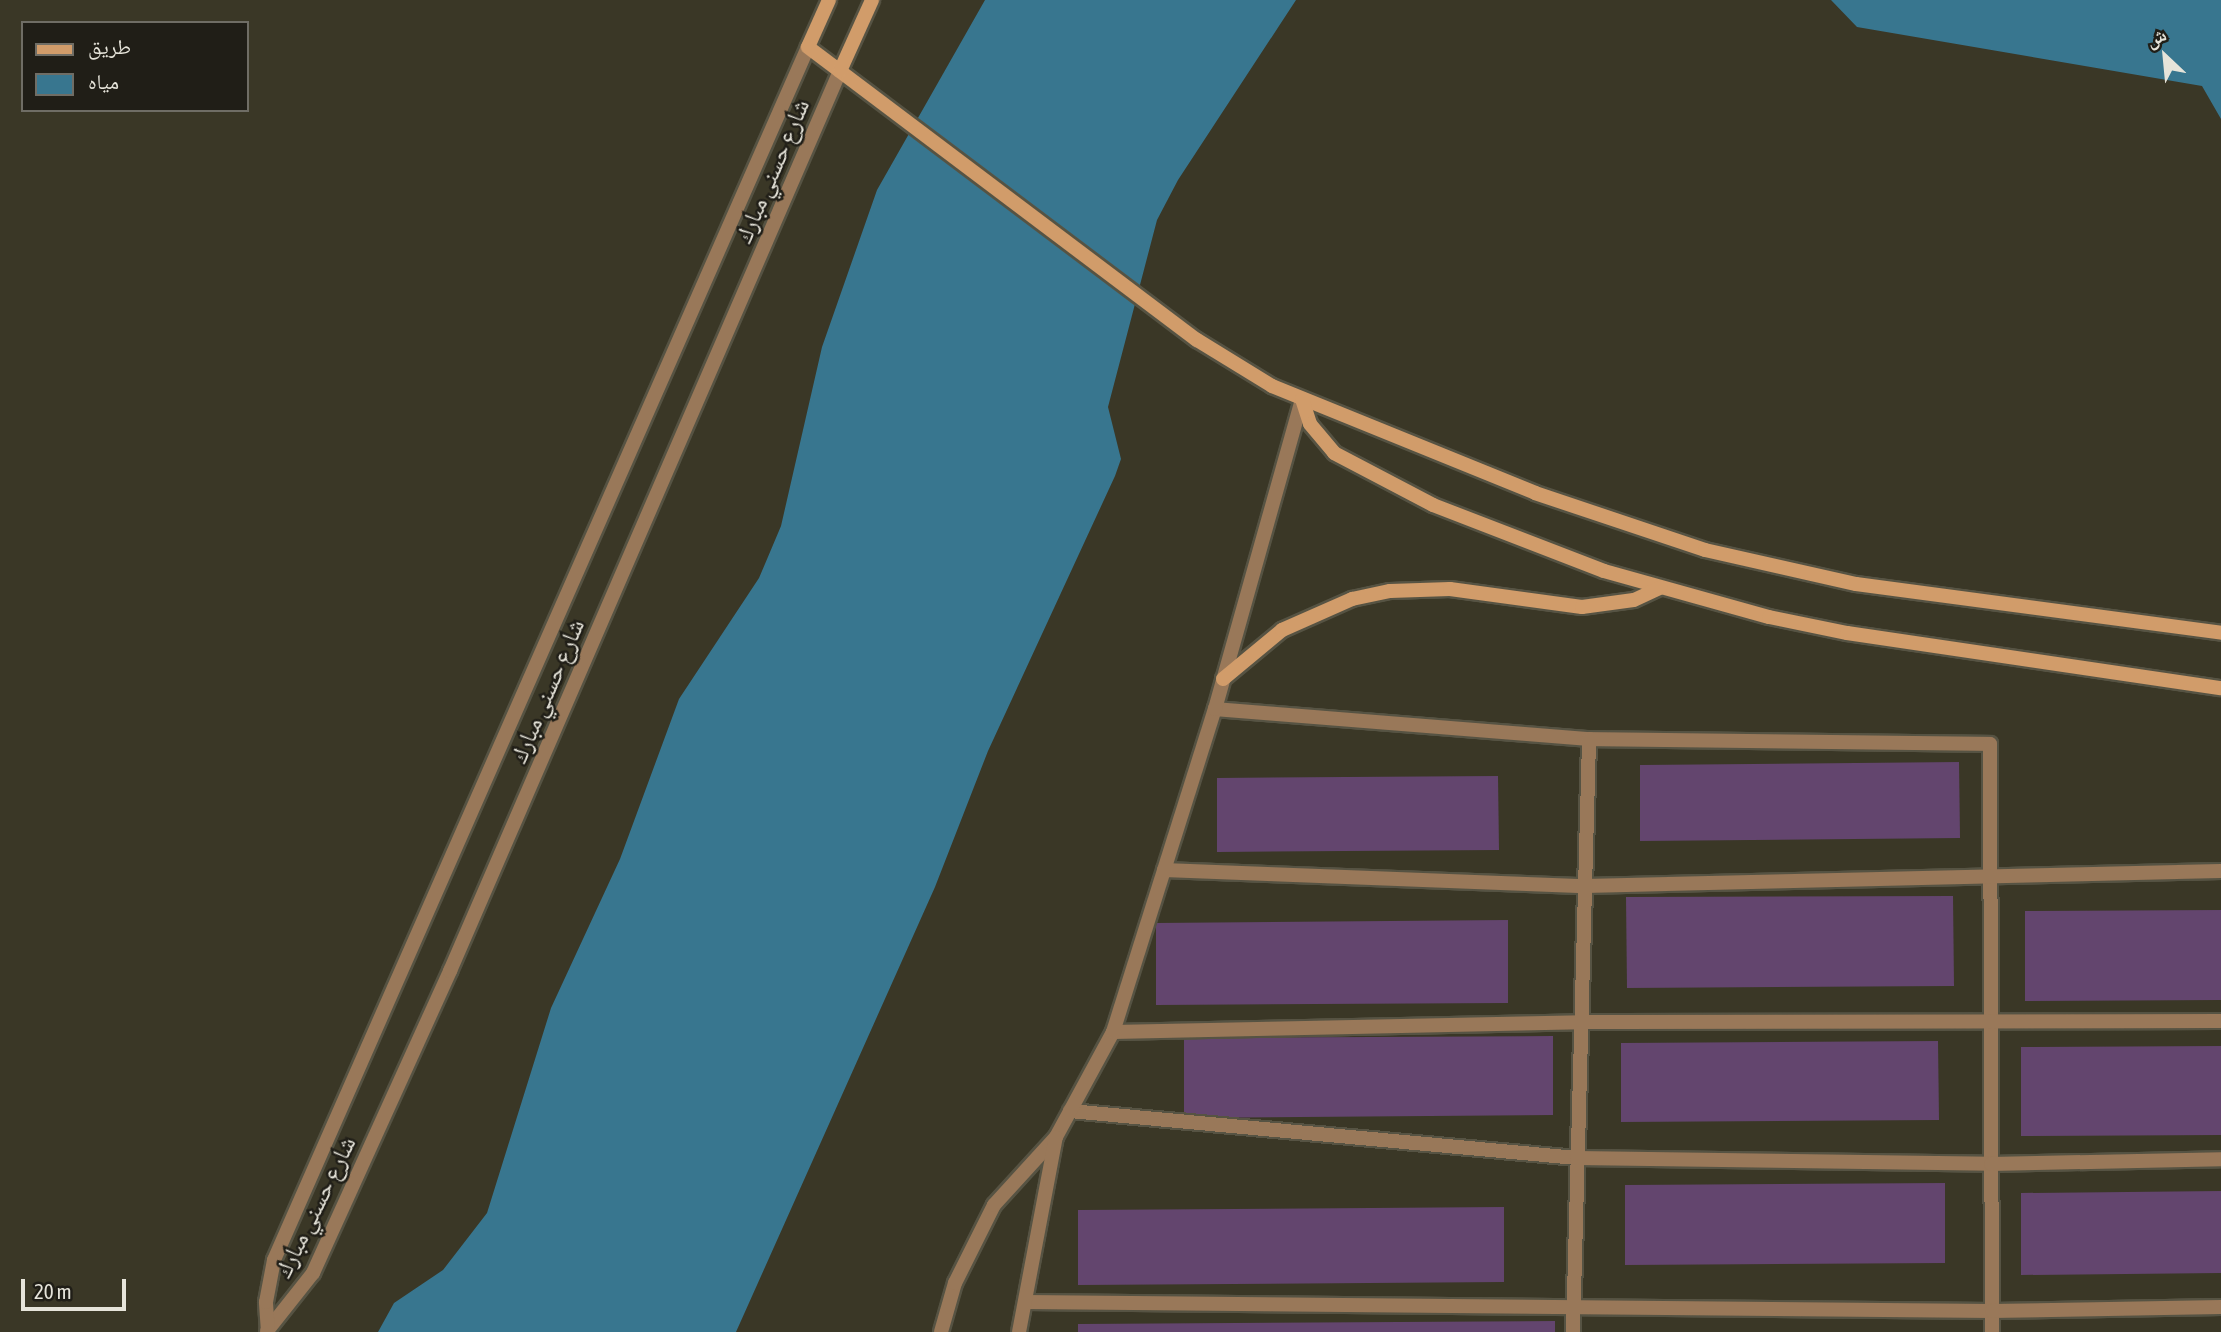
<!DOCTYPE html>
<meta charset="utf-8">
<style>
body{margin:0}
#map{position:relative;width:2221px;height:1332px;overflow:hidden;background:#3a3726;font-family:"Asap Condensed","Noto Naskh Arabic",sans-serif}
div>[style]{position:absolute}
.water>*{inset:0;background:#38768f}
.building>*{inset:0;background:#63456e}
.roads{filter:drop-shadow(2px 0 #565343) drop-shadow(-2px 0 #565343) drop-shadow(0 2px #565343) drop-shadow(0 -2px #565343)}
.street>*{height:14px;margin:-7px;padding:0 7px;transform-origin:7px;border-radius:7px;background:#997859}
.secondary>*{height:14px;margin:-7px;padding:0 7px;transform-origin:7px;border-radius:7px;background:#d19c6a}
span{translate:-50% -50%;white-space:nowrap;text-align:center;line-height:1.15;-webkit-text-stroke:5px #201e17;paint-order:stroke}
.street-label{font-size:24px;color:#e6e4da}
.legend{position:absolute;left:21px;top:21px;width:228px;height:91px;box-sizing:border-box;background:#201e17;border:2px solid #6f6d65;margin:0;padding:9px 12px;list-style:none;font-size:21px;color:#e6e4da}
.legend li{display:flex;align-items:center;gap:14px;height:35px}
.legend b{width:35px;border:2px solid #6f6d65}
.north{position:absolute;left:2130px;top:21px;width:70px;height:70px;-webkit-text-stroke:5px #201e17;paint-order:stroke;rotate:334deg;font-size:19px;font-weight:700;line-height:28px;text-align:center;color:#e6e4da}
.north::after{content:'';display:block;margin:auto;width:24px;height:32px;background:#e6e4da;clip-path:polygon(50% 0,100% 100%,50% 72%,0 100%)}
.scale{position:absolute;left:21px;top:1279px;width:105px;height:32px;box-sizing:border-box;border:4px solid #e6e4da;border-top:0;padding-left:9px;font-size:21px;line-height:24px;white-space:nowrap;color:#e6e4da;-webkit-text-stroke:5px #201e17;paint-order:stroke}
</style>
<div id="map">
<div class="water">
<div style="clip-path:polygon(985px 0,1296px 0,1178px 180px,1157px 220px,1108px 407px,1121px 459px,1115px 476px,988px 751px,935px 887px,736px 1332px,378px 1332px,394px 1303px,443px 1270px,487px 1213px,551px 1008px,620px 859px,679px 699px,759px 578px,781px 526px,822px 347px,877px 190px)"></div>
<div style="clip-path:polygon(1831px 0,2221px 0,2221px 119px,2202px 86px,1857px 27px)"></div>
</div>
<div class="building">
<div style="clip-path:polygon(1959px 762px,1960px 838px,1640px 841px,1640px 765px)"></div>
<div style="clip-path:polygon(1498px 776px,1499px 850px,1217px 852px,1217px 778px)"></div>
<div style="clip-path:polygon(1953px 896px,1954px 986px,1627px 988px,1626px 897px)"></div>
<div style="clip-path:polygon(2221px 910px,2221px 1000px,2025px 1001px,2025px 911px)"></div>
<div style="clip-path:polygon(1508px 920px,1508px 1003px,1156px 1005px,1156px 923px)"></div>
<div style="clip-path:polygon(1553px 1036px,1553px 1115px,1184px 1118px,1184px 1038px)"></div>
<div style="clip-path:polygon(1938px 1041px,1939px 1120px,1621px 1122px,1621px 1043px)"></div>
<div style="clip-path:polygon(2221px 1046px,2221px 1135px,2021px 1136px,2021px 1047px)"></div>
<div style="clip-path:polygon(1945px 1183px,1945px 1263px,1625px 1265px,1625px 1185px)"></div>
<div style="clip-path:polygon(2221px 1191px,2221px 1273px,2021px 1275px,2021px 1193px)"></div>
<div style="clip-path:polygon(1504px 1207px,1504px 1282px,1078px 1285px,1078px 1210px)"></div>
<div style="clip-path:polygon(1555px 1321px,1555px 1332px,1078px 1332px,1078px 1324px)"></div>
</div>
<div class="roads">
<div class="street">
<div style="left:1215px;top:709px;width:375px;rotate:4.6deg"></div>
<div style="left:1589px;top:739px;width:401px;rotate:0.7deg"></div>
<div style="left:1990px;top:744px;width:588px;rotate:89.81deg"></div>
<div style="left:1164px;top:870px;width:421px;rotate:2.2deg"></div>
<div style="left:1585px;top:886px;width:636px;rotate:-1.35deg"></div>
<div style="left:1113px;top:1032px;width:468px;rotate:-1.2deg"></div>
<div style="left:1581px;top:1022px;width:640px;rotate:-0.09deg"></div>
<div style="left:1070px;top:1111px;width:509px;rotate:5.3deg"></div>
<div style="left:1577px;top:1158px;width:414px;rotate:0.8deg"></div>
<div style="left:1991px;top:1164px;width:230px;rotate:-1.2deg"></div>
<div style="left:1026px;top:1302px;width:966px;rotate:0.53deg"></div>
<div style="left:1992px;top:1311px;width:229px;rotate:-1deg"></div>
<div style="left:267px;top:1331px;width:74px;rotate:-51.6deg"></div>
<div style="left:313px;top:1273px;width:332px;rotate:-65.6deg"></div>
<div style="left:450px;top:971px;width:981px;rotate:-66.57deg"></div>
<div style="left:268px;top:1332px;width:30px;rotate:-94deg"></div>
<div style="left:266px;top:1302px;width:43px;rotate:-79.2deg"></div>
<div style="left:274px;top:1260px;width:1325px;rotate:-66.24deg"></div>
<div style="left:941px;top:1332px;width:51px;rotate:-74.1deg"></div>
<div style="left:955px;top:1283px;width:87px;rotate:-63.4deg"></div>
<div style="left:994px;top:1205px;width:92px;rotate:-47.6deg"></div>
<div style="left:1056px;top:1137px;width:119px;rotate:-61.5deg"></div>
<div style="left:1113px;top:1032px;width:339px;rotate:-72.5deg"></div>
<div style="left:1215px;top:709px;width:322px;rotate:-74.3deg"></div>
<div style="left:1019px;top:1332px;width:198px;rotate:-79.3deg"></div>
<div style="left:1573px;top:1332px;width:593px;rotate:-88.45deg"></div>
</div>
<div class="secondary">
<div style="left:829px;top:0;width:51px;rotate:114.1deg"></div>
<div style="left:808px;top:47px;width:487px;rotate:37deg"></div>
<div style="left:1197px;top:340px;width:88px;rotate:31.5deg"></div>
<div style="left:1272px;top:386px;width:284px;rotate:22.1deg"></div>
<div style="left:1535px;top:493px;width:179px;rotate:18.5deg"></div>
<div style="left:1705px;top:550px;width:155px;rotate:12.7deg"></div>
<div style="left:1856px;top:584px;width:368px;rotate:7.6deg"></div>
<div style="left:840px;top:71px;width:78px;rotate:-65.7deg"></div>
<div style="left:1302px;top:399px;width:26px;rotate:72deg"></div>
<div style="left:1310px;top:424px;width:38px;rotate:50deg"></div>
<div style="left:1334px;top:453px;width:112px;rotate:27.7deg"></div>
<div style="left:1433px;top:505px;width:183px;rotate:21.1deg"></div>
<div style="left:1604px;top:571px;width:171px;rotate:15.6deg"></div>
<div style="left:1769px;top:617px;width:80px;rotate:11.6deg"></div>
<div style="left:1847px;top:633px;width:378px;rotate:8.4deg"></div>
<div style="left:1223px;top:679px;width:77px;rotate:-39.7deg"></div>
<div style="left:1282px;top:630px;width:77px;rotate:-23.9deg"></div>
<div style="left:1352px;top:599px;width:39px;rotate:-12deg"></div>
<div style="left:1390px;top:591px;width:60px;rotate:-1.9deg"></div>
<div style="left:1450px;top:589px;width:133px;rotate:7.8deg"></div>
<div style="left:1582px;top:607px;width:52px;rotate:-7.7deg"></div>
<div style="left:1634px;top:600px;width:29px;rotate:-25deg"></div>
</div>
</div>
<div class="street-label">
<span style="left:772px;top:171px;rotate:-67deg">شارع حسني مبارك</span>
<span style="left:547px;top:691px;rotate:-67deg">شارع حسني مبارك</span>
<span style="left:315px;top:1207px;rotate:-64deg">شارع حسني مبارك</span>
</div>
<ul class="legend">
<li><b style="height:9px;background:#d19c6a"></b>طريق</li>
<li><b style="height:19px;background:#38768f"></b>مياه</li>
</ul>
<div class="north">ش</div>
<div class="scale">20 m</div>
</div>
